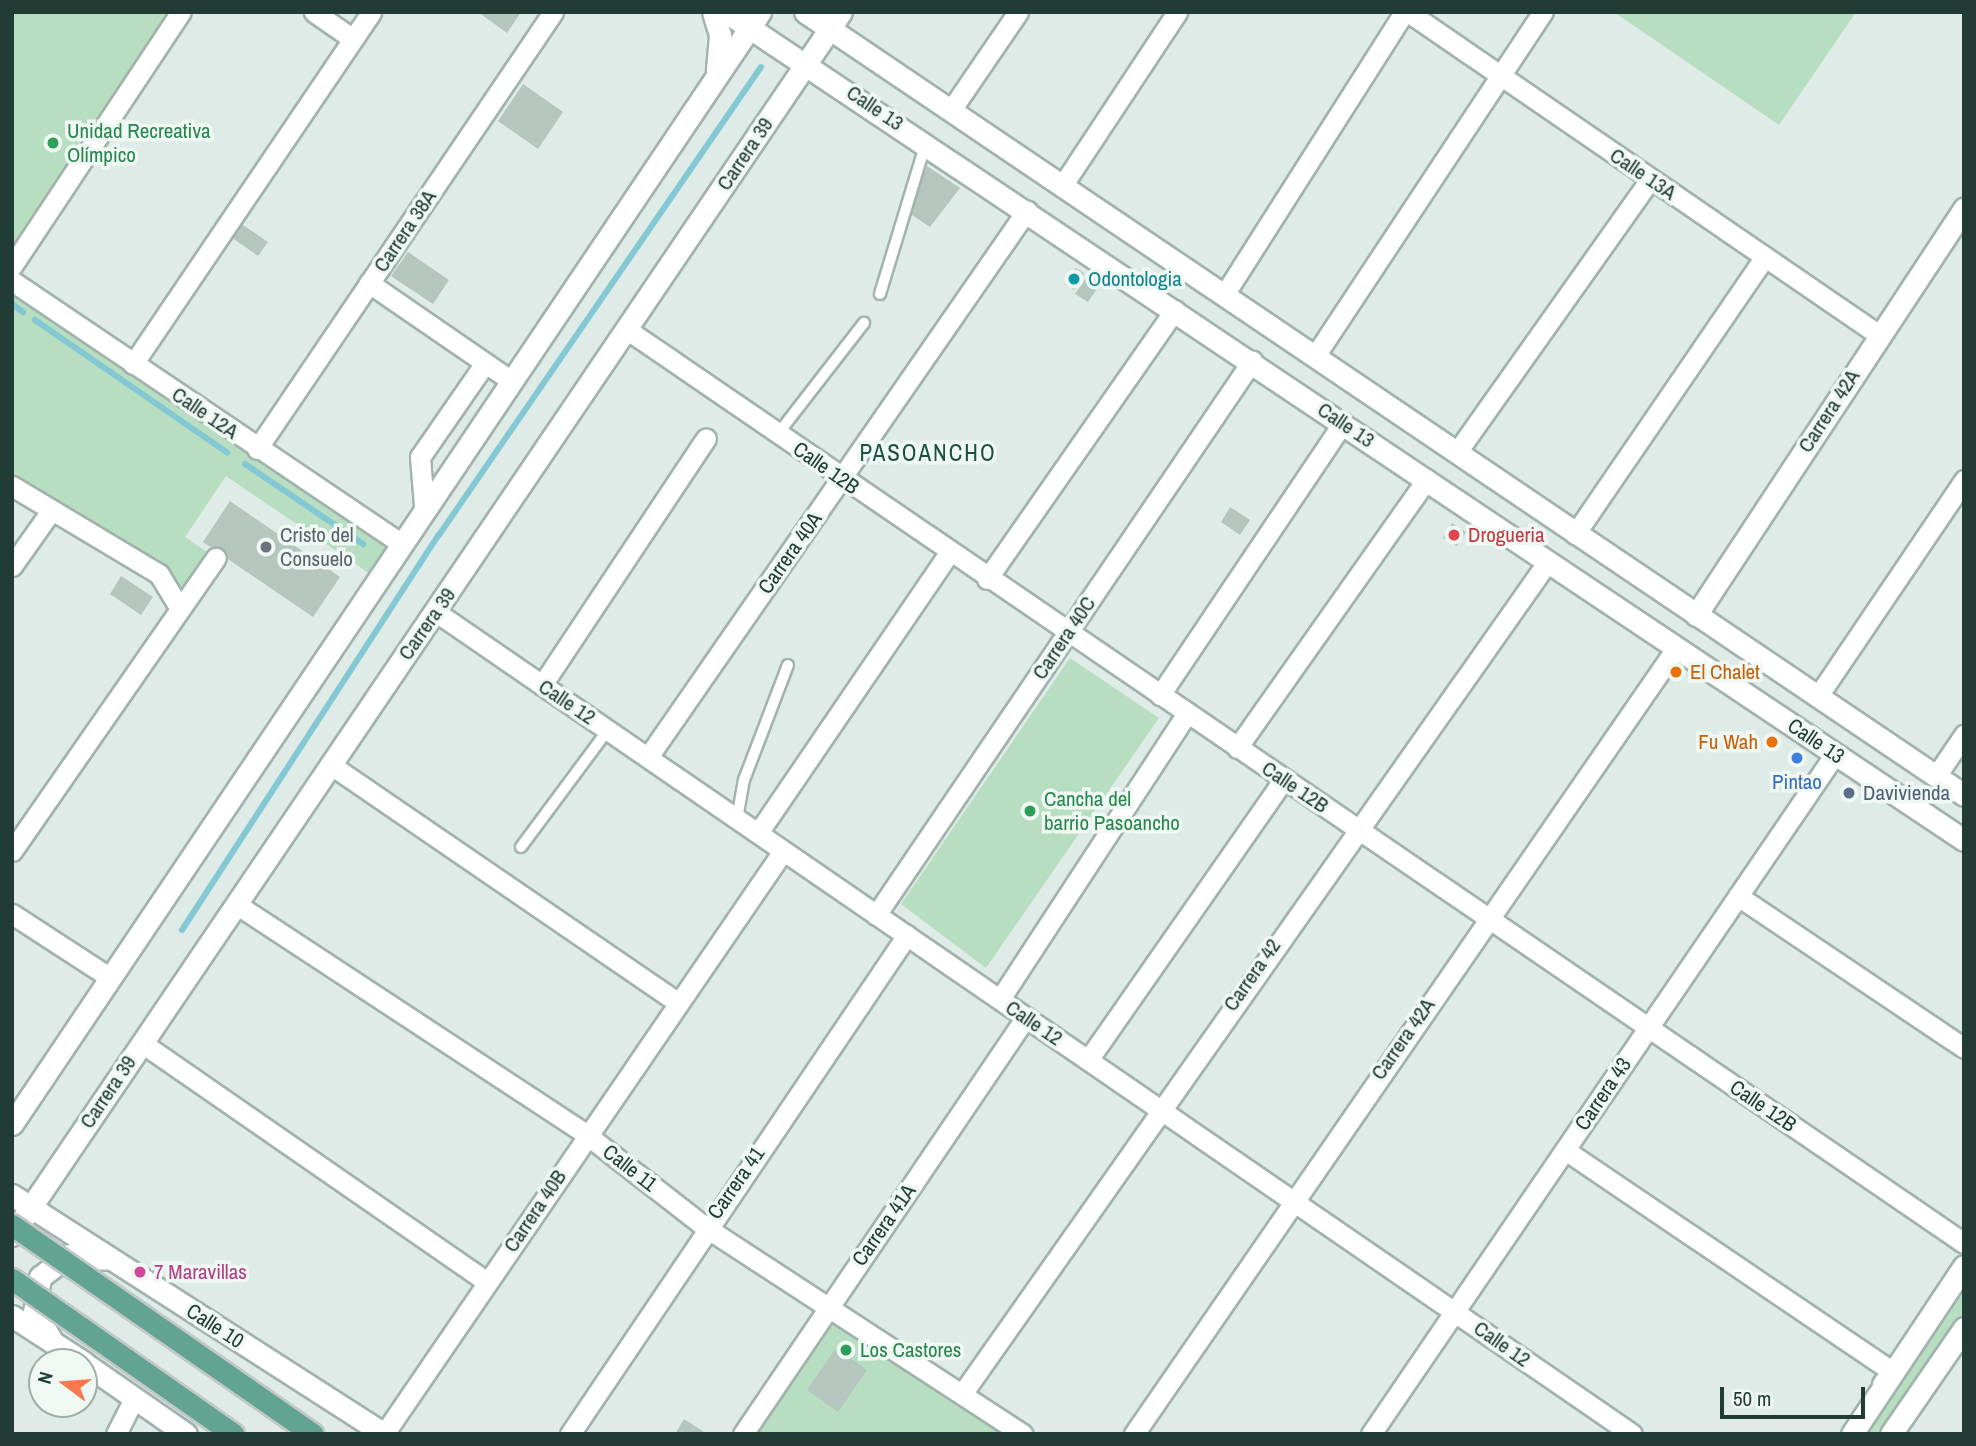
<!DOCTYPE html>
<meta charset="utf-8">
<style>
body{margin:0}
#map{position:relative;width:1976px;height:1446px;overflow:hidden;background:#dfebe6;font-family:"Archivo Narrow",sans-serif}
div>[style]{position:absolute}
.green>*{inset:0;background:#b7dec1}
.stream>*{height:6px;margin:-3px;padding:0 3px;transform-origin:3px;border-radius:3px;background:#84c8d4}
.building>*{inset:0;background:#b5c6bf}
.roads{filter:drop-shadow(2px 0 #a2b3ad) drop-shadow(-2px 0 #a2b3ad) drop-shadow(0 2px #a2b3ad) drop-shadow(0 -2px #a2b3ad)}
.service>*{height:10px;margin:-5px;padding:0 5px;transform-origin:5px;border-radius:5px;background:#fff}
.minor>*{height:19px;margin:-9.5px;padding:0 9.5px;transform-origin:9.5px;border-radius:9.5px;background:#fff}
.tertiary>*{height:21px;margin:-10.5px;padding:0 10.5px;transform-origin:10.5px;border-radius:10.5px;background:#fff}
.secondary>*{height:21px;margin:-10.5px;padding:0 10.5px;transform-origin:10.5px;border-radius:10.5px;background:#fff}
.bridges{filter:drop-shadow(2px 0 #c1c8c6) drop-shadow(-2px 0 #c1c8c6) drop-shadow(0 2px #c1c8c6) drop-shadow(0 -2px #c1c8c6)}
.primary-bridge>*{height:21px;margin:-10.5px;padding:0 10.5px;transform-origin:10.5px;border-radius:10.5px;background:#62a392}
.dots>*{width:19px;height:19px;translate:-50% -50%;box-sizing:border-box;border:4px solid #f0f8f4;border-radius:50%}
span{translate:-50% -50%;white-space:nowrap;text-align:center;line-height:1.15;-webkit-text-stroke:7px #f0f8f4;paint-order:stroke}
.street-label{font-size:21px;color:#203c34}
.leisure-label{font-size:21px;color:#27864d}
.left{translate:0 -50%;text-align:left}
.culture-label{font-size:21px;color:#0d838f}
.worship-label{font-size:21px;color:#5b616d}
.health-label{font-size:21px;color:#be3a42}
.food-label{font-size:21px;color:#c56008}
.right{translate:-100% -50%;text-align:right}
.shop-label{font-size:21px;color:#366cbe}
.service-label{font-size:21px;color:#4e5e75}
.hotel-label{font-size:21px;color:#b23c85}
.neighbourhood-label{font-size:23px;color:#1b4f42;letter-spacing:2px}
.frame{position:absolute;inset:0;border:14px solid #203c34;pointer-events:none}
.north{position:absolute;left:28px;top:1348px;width:70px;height:70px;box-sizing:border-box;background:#f0f8f4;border:2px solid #9dada7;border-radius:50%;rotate:286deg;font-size:19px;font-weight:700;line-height:28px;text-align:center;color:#203c34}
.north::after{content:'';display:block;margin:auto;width:24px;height:32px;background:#f97850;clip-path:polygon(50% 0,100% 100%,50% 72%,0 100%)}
.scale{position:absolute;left:1720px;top:1387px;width:145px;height:32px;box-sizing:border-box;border:4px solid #203c34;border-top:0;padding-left:9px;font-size:21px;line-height:24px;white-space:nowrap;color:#203c34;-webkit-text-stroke:5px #f0f8f4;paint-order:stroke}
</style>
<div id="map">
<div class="green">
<div style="clip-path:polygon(12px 12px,165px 12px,176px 19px,12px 266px)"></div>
<div style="clip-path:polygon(1614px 12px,1856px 12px,1779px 125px)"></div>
<div style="clip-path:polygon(12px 281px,400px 543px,376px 578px,226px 476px,185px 537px,216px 558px,178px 606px,173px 588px,12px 486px)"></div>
<div style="clip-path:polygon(1070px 658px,1159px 718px,986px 968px,901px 904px)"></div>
<div style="clip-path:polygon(1964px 1266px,1964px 1328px,1891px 1434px,1856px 1434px)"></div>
<div style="clip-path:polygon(828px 1307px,1022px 1434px,743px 1434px)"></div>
</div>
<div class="stream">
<div style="left:12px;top:304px;width:14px;rotate:36deg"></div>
<div style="left:35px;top:320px;width:234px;rotate:34.6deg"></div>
<div style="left:245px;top:464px;width:143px;rotate:34.1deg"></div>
<div style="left:182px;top:930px;width:471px;rotate:-57deg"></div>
<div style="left:439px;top:535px;width:568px;rotate:-55.47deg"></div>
</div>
<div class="building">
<div style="clip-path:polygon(478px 12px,521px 12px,507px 33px)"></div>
<div style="clip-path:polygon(523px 84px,563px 112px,538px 149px,498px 121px)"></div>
<div style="clip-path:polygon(927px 166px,960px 188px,930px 227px,909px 213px)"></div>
<div style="clip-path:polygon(240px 223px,268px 242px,258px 256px,231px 237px)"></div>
<div style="clip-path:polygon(408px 252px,449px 280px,433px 304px,391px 276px)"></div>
<div style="clip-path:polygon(1075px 268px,1084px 273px,1074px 290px,1065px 284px)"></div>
<div style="clip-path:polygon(1088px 275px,1101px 283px,1088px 302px,1075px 294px)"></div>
<div style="clip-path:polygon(230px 501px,340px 577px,313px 617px,203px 542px)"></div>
<div style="clip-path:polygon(1230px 507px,1250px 520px,1240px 535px,1221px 522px)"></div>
<div style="clip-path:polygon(1452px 523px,1466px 532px,1457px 546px,1443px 538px)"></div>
<div style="clip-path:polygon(121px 576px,153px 597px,141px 615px,110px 594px)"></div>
<div style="clip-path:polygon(836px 1348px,867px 1370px,838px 1412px,807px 1390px)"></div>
<div style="clip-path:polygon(684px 1419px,707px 1434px,675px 1434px)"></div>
</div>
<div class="roads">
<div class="service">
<div style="left:880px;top:294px;width:158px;rotate:-73.1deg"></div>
<div style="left:777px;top:435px;width:142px;rotate:-52.2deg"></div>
<div style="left:737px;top:819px;width:40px;rotate:-80deg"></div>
<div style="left:744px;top:780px;width:123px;rotate:-69.1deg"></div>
<div style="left:521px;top:847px;width:146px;rotate:-53.4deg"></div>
</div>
<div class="minor">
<div style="left:314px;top:12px;width:47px;rotate:34.7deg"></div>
<div style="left:1408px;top:12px;width:571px;rotate:34.44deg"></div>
<div style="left:951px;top:110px;width:119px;rotate:-55.6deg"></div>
<div style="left:1062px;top:186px;width:209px;rotate:-56.5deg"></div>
<div style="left:12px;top:266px;width:305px;rotate:-56.4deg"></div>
<div style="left:12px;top:281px;width:468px;rotate:34deg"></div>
<div style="left:369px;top:283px;width:171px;rotate:34.5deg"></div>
<div style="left:1224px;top:295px;width:335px;rotate:-57.5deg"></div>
<div style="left:626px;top:329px;width:1620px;rotate:34.34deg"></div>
<div style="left:1315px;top:356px;width:413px;rotate:-56.5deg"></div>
<div style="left:133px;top:364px;width:425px;rotate:-55.9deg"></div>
<div style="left:257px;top:449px;width:528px;rotate:-55.89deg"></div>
<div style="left:1457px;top:452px;width:334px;rotate:-54.7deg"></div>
<div style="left:12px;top:486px;width:171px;rotate:30.9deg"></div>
<div style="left:159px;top:574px;width:37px;rotate:59deg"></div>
<div style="left:424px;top:506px;width:49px;rotate:-94.7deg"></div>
<div style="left:420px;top:457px;width:114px;rotate:-55.3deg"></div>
<div style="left:1575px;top:534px;width:336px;rotate:-55.6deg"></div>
<div style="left:12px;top:566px;width:67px;rotate:-54.7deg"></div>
<div style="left:987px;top:579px;width:328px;rotate:-55.1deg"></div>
<div style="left:436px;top:612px;width:1451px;rotate:34.5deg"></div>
<div style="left:542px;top:685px;width:296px;rotate:-56.4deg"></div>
<div style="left:1160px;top:695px;width:328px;rotate:-56.1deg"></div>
<div style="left:1818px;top:696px;width:261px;rotate:-55.9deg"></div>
<div style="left:1237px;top:748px;width:329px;rotate:-54.8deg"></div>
<div style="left:648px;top:757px;width:665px;rotate:-55.28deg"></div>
<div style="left:331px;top:765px;width:421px;rotate:34.4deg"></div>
<div style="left:1936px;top:776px;width:50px;rotate:-55.7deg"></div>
<div style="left:758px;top:833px;width:339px;rotate:-55.7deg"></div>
<div style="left:12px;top:851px;width:357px;rotate:-55.2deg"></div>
<div style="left:1738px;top:896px;width:272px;rotate:33.9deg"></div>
<div style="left:236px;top:904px;width:420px;rotate:33.3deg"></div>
<div style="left:587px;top:1135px;width:150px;rotate:37.9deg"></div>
<div style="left:705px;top:1227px;width:379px;rotate:33.1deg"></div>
<div style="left:12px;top:914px;width:116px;rotate:33deg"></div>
<div style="left:876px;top:915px;width:670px;rotate:-55.84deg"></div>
<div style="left:1000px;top:999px;width:342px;rotate:-56.8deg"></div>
<div style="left:142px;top:1043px;width:420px;rotate:34.7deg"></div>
<div style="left:1088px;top:1060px;width:343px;rotate:-55.1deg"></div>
<div style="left:1565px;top:1150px;width:395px;rotate:34.1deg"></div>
<div style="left:1892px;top:1371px;width:16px;rotate:128deg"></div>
<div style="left:962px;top:1394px;width:1018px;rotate:-54.87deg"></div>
<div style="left:116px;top:1434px;width:39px;rotate:-63deg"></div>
<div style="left:384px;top:1434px;width:706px;rotate:-55.61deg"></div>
<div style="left:570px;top:1434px;width:602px;rotate:-55.97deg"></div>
<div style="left:743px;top:1434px;width:504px;rotate:-55.84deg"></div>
<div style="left:1134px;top:1434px;width:956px;rotate:-55.4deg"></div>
<div style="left:1371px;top:1434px;width:823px;rotate:-55.69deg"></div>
</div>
<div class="tertiary">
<div style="left:1696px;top:615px;width:487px;rotate:-56.6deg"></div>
<div style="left:12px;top:1195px;width:442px;rotate:32.7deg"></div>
<div style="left:12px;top:1316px;width:85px;rotate:32.9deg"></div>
<div style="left:51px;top:1339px;width:32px;rotate:-122deg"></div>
<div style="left:34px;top:1312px;width:36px;rotate:-80deg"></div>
<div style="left:40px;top:1277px;width:36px;rotate:-37deg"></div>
<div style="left:69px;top:1255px;width:36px;rotate:6deg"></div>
<div style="left:84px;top:1363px;width:124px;rotate:34.8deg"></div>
</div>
<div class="secondary">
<div style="left:713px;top:12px;width:24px;rotate:73deg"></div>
<div style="left:720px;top:35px;width:37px;rotate:95deg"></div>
<div style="left:726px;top:12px;width:1489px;rotate:33.78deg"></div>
<div style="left:805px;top:12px;width:1399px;rotate:34.04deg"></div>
<div style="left:12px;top:1124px;width:1340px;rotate:-56.07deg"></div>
<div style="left:12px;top:1235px;width:1477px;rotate:-55.87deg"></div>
<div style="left:1852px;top:1434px;width:202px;rotate:-56.3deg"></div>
<div style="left:1891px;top:1434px;width:129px;rotate:-55.4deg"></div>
</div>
</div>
<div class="bridges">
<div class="primary-bridge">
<div style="left:12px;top:1225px;width:366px;rotate:34.8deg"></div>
<div style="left:12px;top:1279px;width:270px;rotate:35deg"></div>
</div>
</div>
<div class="dots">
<div style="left:53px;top:143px;background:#2e9e5b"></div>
<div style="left:1074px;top:279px;background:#0f9aa8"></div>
<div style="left:1454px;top:535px;background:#e0444e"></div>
<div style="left:266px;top:547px;background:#6b7280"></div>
<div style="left:1676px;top:672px;background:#e8710a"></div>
<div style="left:1772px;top:742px;background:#e8710a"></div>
<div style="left:1797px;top:758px;background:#3f7fe0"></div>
<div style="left:1849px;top:793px;background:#5c6f8a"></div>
<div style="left:1030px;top:811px;background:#2e9e5b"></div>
<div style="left:140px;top:1272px;background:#d1479c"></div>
<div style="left:846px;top:1350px;background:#2e9e5b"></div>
</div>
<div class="street-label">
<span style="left:875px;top:108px;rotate:34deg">Calle 13</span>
<span style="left:745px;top:154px;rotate:-56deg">Carrera 39</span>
<span style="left:1643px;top:174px;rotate:34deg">Calle 13A</span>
<span style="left:405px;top:231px;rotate:-56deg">Carrera 38A</span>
<span style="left:1829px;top:411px;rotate:-57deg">Carrera 42A</span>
<span style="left:205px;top:413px;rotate:34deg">Calle 12A</span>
<span style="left:1346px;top:425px;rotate:34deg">Calle 13</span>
<span style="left:826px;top:468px;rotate:35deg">Calle 12B</span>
<span style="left:790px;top:553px;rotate:-55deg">Carrera 40A</span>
<span style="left:427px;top:624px;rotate:-55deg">Carrera 39</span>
<span style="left:1064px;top:638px;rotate:-56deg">Carrera 40C</span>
<span style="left:567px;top:702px;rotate:34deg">Calle 12</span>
<span style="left:1816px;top:741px;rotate:34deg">Calle 13</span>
<span style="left:1295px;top:787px;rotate:34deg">Calle 12B</span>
<span style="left:1252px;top:975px;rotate:-55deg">Carrera 42</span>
<span style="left:1034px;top:1023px;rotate:34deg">Calle 12</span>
<span style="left:1403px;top:1039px;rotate:-55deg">Carrera 42A</span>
<span style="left:108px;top:1092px;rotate:-56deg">Carrera 39</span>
<span style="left:1603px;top:1094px;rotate:-56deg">Carrera 43</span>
<span style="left:1763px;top:1106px;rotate:34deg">Calle 12B</span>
<span style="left:630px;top:1168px;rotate:38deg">Calle 11</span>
<span style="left:736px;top:1183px;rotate:-55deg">Carrera 41</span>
<span style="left:535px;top:1211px;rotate:-56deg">Carrera 40B</span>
<span style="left:884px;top:1225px;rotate:-55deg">Carrera 41A</span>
<span style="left:215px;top:1326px;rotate:33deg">Calle 10</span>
<span style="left:1502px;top:1344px;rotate:35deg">Calle 12</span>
</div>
<div class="leisure-label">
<span class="left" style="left:67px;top:143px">Unidad Recreativa<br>Olímpico</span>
<span class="left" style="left:1044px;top:811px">Cancha del<br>barrio Pasoancho</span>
<span class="left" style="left:860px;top:1350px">Los Castores</span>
</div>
<div class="culture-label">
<span class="left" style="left:1088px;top:279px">Odontologia</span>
</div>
<div class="worship-label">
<span class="left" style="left:280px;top:547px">Cristo del<br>Consuelo</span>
</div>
<div class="health-label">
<span class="left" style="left:1468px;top:535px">Drogueria</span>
</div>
<div class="food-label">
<span class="left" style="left:1690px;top:672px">El Chalet</span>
<span class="right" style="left:1758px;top:742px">Fu Wah</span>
</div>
<div class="shop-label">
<span style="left:1797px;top:782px">Pintao</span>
</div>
<div class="service-label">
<span class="left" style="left:1863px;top:793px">Davivienda</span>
</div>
<div class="hotel-label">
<span class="left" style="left:154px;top:1272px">7 Maravillas</span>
</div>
<div class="neighbourhood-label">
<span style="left:928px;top:453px">PASOANCHO</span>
</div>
<div class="frame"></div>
<div class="north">N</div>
<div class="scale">50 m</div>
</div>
